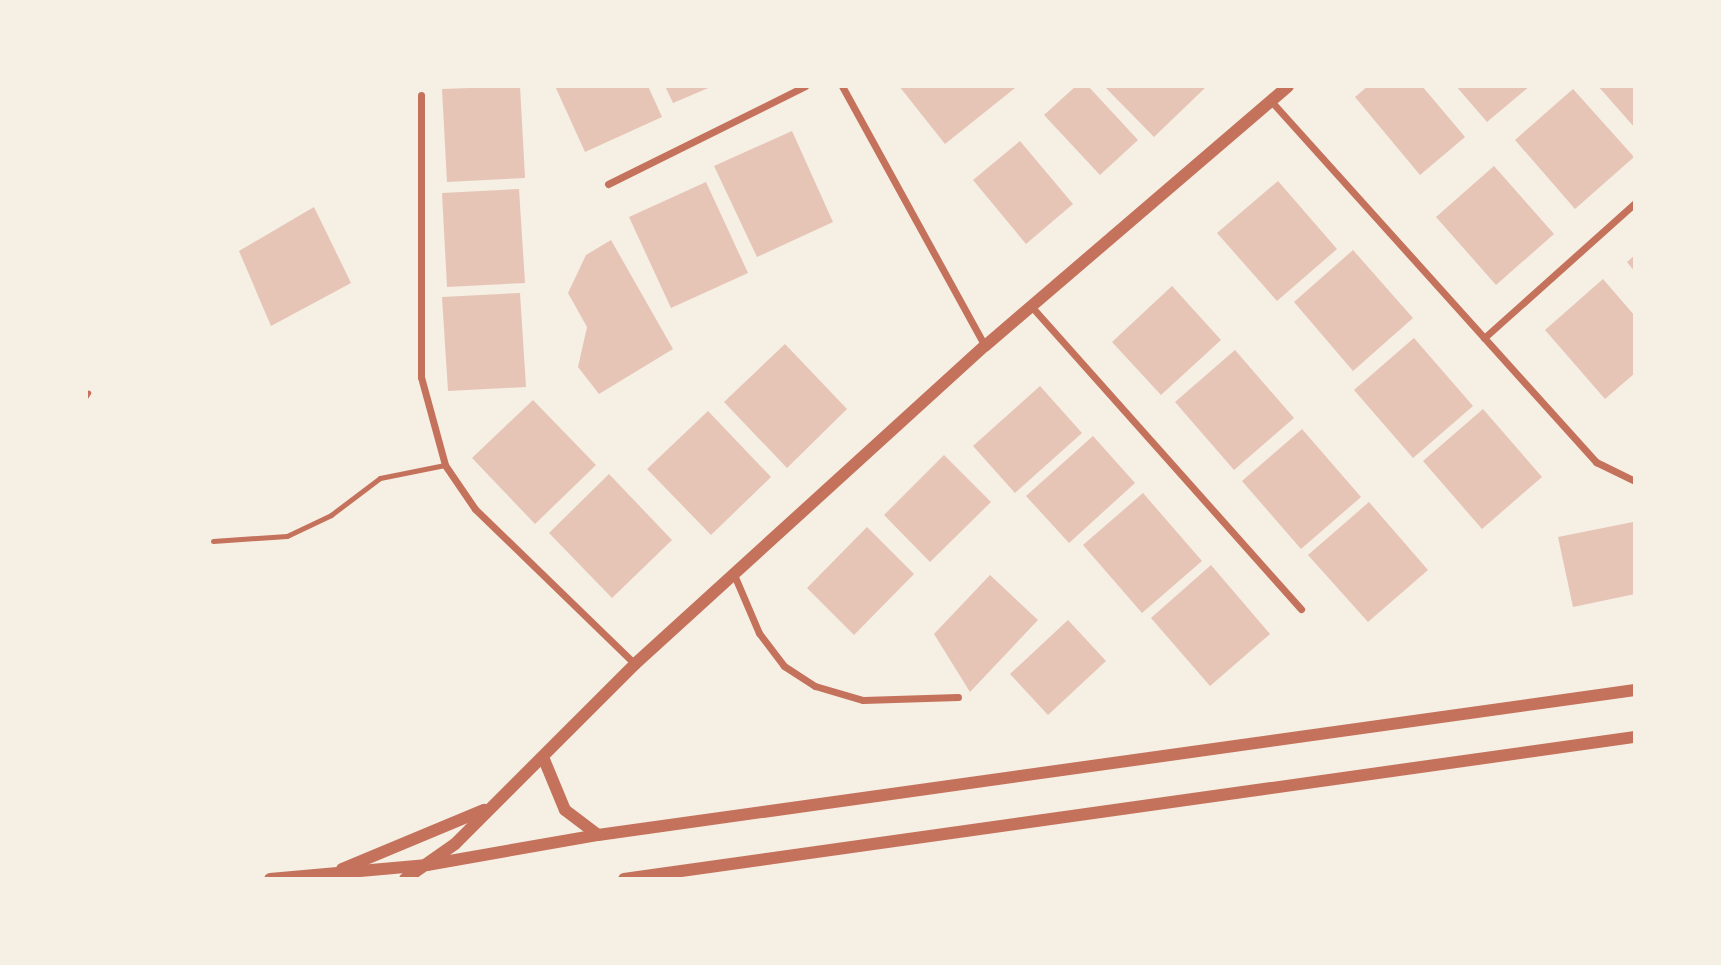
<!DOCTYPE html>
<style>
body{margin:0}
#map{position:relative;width:1721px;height:965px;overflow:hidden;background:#f6efe4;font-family:"Roboto Serif",serif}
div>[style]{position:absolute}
.building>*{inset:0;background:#e6c5b7}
.service>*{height:5px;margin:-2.5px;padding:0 2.5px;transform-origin:2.5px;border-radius:2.5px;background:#c5725c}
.minor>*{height:7px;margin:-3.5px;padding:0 3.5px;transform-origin:3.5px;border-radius:3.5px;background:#c5725c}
.tertiary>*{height:12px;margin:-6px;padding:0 6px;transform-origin:6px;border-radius:6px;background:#c5725c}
span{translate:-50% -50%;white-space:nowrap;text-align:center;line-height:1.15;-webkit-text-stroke:6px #f6efe4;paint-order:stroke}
.frame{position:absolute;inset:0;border:88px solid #f6efe4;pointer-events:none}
</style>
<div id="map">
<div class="building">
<div style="clip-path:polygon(520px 86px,525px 178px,447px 182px,442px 89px)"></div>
<div style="clip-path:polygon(555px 86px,648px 86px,662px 117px,585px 152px)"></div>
<div style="clip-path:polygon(665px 86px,713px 86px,673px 103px)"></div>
<div style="clip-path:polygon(899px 86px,1014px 86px,1015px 88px,945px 144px)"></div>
<div style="clip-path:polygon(1076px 86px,1088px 86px,1138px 140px,1100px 175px,1044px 115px)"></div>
<div style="clip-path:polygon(1104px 86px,1207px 86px,1154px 137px)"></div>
<div style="clip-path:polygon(1368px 86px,1422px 86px,1465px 137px,1420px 175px,1355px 97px)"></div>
<div style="clip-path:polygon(1456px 86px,1530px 86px,1487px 122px)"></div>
<div style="clip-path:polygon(1598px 86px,1635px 86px,1635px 128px)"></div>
<div style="clip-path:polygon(1573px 89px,1634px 157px,1575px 209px,1515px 140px)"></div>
<div style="clip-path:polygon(792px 131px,833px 222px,757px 257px,714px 166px)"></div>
<div style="clip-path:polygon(1020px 141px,1073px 204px,1026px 244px,973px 180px)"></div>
<div style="clip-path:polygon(1494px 166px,1554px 234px,1496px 285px,1436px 217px)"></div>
<div style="clip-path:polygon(1278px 181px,1337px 249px,1277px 301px,1217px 233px)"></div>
<div style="clip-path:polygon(706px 182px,748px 273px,671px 308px,629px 217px)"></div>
<div style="clip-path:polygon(519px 189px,525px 283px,447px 287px,442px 193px)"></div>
<div style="clip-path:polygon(314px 207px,351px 283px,271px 326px,239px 251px)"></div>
<div style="clip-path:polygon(611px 240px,673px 349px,599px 394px,578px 367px,587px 327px,568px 293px,586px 255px)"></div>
<div style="clip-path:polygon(1353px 250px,1413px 318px,1353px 371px,1294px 302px)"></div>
<div style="clip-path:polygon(1635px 255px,1635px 272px,1627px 262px)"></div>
<div style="clip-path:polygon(1603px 279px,1635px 316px,1635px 373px,1605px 399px,1545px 330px)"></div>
<div style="clip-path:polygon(1172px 286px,1221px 340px,1161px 395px,1112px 342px)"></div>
<div style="clip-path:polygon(520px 293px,526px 387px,448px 391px,442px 297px)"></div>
<div style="clip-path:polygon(1414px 338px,1473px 406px,1413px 458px,1354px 390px)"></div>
<div style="clip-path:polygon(785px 344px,847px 409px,787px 468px,724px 402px)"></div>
<div style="clip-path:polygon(1235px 350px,1294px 418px,1234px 470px,1175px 402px)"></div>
<div style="clip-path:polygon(1040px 386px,1082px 433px,1015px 493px,973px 446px)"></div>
<div style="clip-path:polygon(533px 400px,596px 465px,535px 524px,472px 458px)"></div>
<div style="clip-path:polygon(1483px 409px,1542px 477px,1482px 529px,1423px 461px)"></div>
<div style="clip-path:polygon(708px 411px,771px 477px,711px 535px,647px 469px)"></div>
<div style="clip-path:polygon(1302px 429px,1361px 497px,1301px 549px,1242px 481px)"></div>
<div style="clip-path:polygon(1093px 436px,1135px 483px,1069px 543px,1026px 496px)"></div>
<div style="clip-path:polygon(944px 455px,991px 502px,930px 562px,884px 515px)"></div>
<div style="clip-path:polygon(609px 474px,672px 540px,612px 598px,549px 533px)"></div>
<div style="clip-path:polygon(1143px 493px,1202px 561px,1142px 613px,1083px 545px)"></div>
<div style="clip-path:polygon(1369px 502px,1428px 570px,1368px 622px,1308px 555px)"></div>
<div style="clip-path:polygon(1633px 522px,1635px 594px,1573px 607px,1558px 537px)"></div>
<div style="clip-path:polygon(867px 527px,914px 574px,854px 635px,807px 588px)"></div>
<div style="clip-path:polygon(1211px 565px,1270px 634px,1210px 686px,1151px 618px)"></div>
<div style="clip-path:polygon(990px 575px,1038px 620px,970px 692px,934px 634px)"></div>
<div style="clip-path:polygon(1068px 620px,1106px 661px,1048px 715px,1010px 674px)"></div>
</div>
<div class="service">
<div style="left:86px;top:396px;width:4px;rotate:-56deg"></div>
<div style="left:213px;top:541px;width:74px;rotate:-3.9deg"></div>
<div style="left:287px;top:536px;width:49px;rotate:-25.5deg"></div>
<div style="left:331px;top:515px;width:61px;rotate:-37.1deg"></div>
<div style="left:380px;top:478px;width:66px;rotate:-11.3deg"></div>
</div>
<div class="minor">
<div style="left:842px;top:86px;width:297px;rotate:61.2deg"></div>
<div style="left:421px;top:95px;width:282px;rotate:90deg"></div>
<div style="left:421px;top:377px;width:91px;rotate:74.7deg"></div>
<div style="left:445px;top:465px;width:53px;rotate:55.7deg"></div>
<div style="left:475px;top:509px;width:223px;rotate:44.1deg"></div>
<div style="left:1271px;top:101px;width:486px;rotate:48deg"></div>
<div style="left:1596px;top:462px;width:43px;rotate:26deg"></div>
<div style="left:608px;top:184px;width:220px;rotate:-26.4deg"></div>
<div style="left:1031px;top:306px;width:406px;rotate:48.3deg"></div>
<div style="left:1484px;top:338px;width:203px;rotate:-41.8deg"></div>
<div style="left:735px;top:577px;width:61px;rotate:66.8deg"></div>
<div style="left:759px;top:633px;width:41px;rotate:52.9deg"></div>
<div style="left:784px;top:666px;width:37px;rotate:33deg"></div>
<div style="left:815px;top:686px;width:50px;rotate:16.3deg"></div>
<div style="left:863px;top:700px;width:95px;rotate:-1.8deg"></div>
</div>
<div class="tertiary">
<div style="left:543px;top:757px;width:57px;rotate:67.5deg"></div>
<div style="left:565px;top:810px;width:41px;rotate:37.1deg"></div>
<div style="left:342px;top:869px;width:154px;rotate:-22.6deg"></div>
<div style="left:270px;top:879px;width:158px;rotate:-5.1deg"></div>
<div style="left:427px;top:865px;width:174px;rotate:-10deg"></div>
<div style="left:598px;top:835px;width:1047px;rotate:-7.96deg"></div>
<div style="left:405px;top:879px;width:61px;rotate:-35deg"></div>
<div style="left:455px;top:844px;width:255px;rotate:-45deg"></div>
<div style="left:635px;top:664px;width:473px;rotate:-42.3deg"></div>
<div style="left:985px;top:346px;width:399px;rotate:-40.6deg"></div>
<div style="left:624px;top:879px;width:1021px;rotate:-8deg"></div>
</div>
<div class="frame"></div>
</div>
